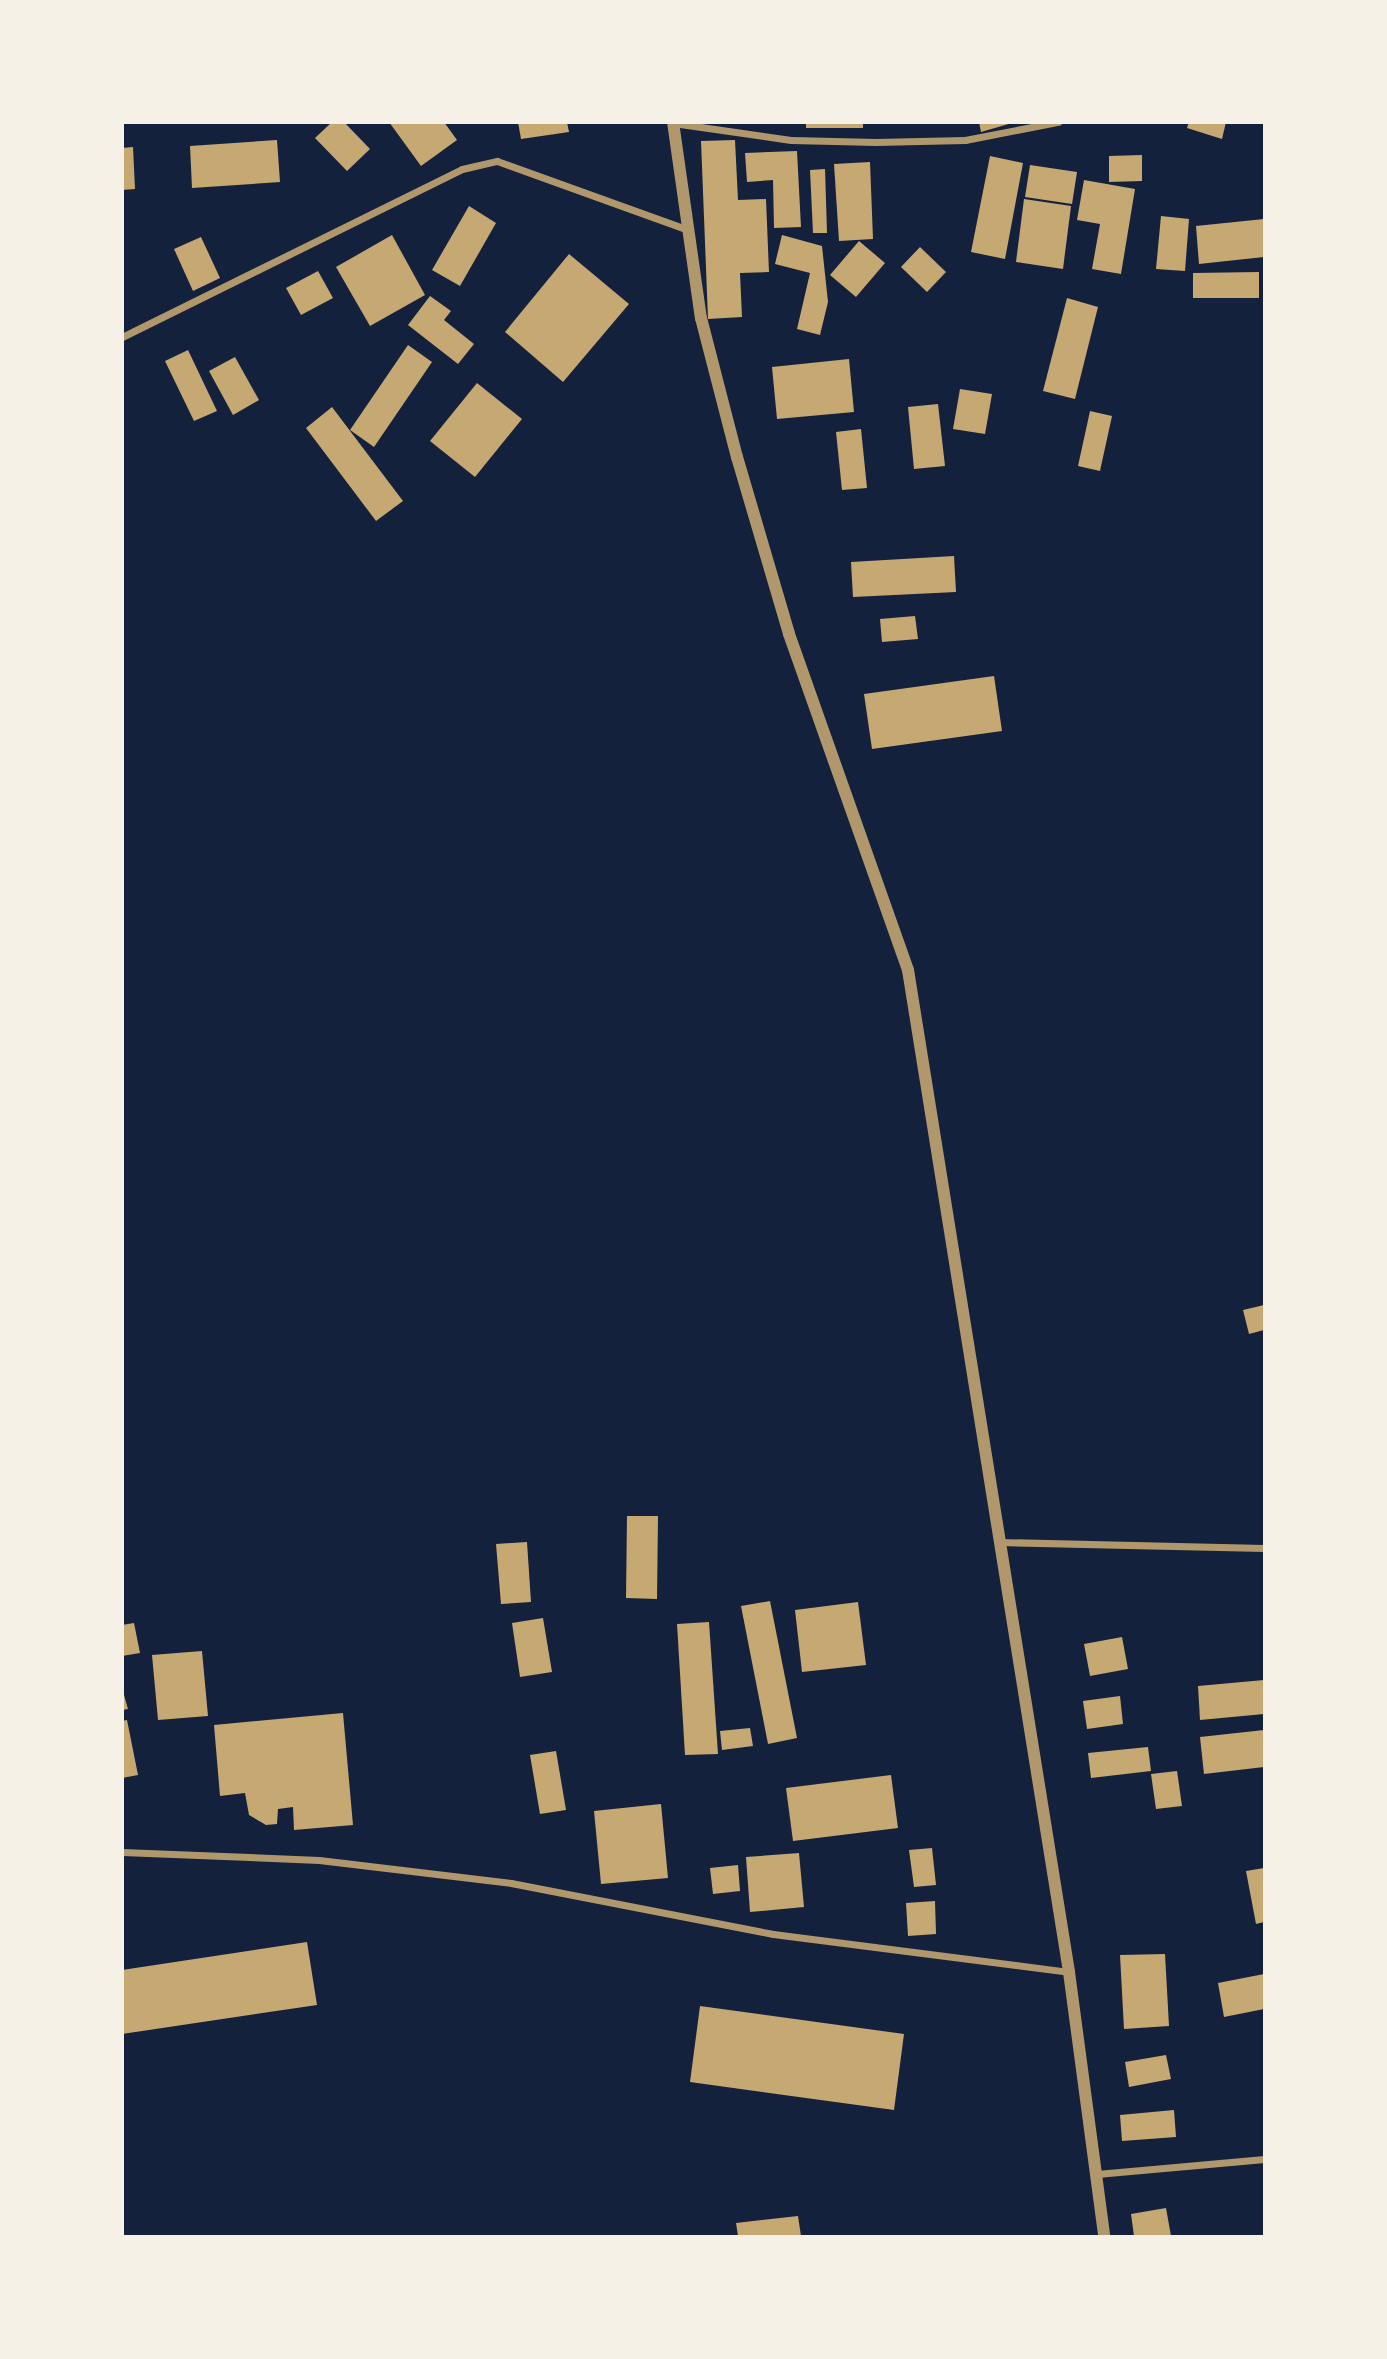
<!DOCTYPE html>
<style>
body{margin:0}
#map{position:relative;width:1387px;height:2359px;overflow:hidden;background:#14213d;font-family:"Fira Sans",sans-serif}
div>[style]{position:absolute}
.building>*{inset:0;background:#c6a872}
.minor>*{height:7px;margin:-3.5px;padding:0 3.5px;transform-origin:3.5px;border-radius:3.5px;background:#b1986c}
.tertiary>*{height:12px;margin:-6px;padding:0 6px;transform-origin:6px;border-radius:6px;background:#b1986c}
span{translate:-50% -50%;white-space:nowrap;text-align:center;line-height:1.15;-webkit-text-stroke:5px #f6f1e7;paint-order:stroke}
.frame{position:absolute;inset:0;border:124px solid #f6f1e7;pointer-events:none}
</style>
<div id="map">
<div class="building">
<div style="clip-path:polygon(332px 122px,344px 122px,370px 149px,347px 171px,315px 138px)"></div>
<div style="clip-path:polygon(389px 122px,444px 122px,457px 140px,421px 166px)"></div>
<div style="clip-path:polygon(518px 122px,567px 122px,569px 132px,521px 139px)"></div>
<div style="clip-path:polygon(806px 122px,863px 122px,863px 128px,806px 128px)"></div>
<div style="clip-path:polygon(979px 122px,1012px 122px,1012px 123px,981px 132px)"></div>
<div style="clip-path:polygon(1189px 122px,1226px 122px,1222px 139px,1187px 128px)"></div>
<div style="clip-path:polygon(277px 140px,280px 182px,192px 188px,190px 146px)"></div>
<div style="clip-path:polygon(735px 140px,738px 200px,766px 199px,769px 272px,740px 273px,742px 317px,708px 319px,701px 141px)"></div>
<div style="clip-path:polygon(133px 147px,135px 189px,122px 190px,122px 148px)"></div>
<div style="clip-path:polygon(797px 151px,801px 227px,774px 228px,773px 180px,747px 182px,745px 153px)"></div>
<div style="clip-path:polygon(1142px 155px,1142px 181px,1109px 182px,1109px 156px)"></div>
<div style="clip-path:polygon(990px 156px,1023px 163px,1005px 259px,971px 252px)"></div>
<div style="clip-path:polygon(870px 162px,873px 239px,839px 241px,834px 164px)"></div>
<div style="clip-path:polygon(1030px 165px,1077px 172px,1072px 204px,1025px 197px)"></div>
<div style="clip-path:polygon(825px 169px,827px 233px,813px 233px,810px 170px)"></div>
<div style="clip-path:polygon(1084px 180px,1135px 189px,1121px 274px,1092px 269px,1100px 224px,1077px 220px)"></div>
<div style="clip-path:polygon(1024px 199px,1071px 206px,1063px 269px,1016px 262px)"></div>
<div style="clip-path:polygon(469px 206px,496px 223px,460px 286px,432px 270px)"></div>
<div style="clip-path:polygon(1161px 216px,1189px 219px,1185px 271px,1156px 269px)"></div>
<div style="clip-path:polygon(1264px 219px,1264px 257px,1199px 264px,1196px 226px)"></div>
<div style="clip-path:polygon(392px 235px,425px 295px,370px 326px,336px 267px)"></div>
<div style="clip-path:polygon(782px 235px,822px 246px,828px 302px,820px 335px,797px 329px,810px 273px,775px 264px)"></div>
<div style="clip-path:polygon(201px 237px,220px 278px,193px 291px,174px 249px)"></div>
<div style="clip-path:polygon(859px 241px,885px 263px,856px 297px,830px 275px)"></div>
<div style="clip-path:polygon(920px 247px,946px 272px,927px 292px,901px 267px)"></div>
<div style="clip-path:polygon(569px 254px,629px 304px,563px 382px,505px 332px)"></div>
<div style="clip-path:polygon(318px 271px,333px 298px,301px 315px,286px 288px)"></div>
<div style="clip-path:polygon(1259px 272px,1259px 298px,1193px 298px,1193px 273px)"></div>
<div style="clip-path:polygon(430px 296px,451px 311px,444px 320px,474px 344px,458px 364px,408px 325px)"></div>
<div style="clip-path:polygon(1067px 298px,1098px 307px,1075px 399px,1043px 391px)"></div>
<div style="clip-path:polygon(408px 345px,432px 362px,374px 447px,350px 430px)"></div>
<div style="clip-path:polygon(188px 350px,217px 411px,194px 421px,165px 361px)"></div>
<div style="clip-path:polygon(235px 357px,259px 400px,233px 415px,209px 371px)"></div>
<div style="clip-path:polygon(849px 359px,854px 412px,777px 419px,772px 367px)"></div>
<div style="clip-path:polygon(477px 383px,522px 419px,475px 477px,430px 441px)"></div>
<div style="clip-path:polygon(960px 389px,992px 394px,985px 434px,953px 429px)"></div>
<div style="clip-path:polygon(938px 404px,945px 466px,914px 469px,908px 407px)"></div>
<div style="clip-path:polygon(332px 407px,403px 501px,376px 521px,306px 428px)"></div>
<div style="clip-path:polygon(1090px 411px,1112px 416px,1100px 471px,1078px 466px)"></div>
<div style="clip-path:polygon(861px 429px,867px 488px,842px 490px,836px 432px)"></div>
<div style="clip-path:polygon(954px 556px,956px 592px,853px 597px,851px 562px)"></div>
<div style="clip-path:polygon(915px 616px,918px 639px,882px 642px,880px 619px)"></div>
<div style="clip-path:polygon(994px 676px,1002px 731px,872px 749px,864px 694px)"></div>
<div style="clip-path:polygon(1264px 1305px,1264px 1330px,1249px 1334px,1243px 1310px)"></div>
<div style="clip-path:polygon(627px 1516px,658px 1516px,657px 1599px,626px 1598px)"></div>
<div style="clip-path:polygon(527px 1542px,531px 1602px,501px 1604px,496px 1544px)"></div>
<div style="clip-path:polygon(770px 1601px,797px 1738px,768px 1744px,741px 1606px)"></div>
<div style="clip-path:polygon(858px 1602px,866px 1665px,802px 1672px,795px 1610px)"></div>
<div style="clip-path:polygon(543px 1618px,552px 1672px,520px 1677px,512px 1623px)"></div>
<div style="clip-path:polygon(709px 1622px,718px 1754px,685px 1755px,677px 1624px)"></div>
<div style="clip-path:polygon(134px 1623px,140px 1653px,122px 1656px,122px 1625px)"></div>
<div style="clip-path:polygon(1122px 1637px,1128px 1669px,1090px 1676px,1084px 1644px)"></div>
<div style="clip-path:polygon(202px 1651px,208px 1716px,158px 1720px,152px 1655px)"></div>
<div style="clip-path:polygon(1264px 1680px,1264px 1714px,1200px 1720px,1198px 1686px)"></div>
<div style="clip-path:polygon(122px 1688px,128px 1709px,122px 1710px)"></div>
<div style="clip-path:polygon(1120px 1696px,1123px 1724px,1087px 1729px,1083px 1701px)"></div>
<div style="clip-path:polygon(343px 1713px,353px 1825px,294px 1830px,293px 1807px,278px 1809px,277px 1824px,266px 1825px,249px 1815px,245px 1793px,220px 1796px,214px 1725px)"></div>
<div style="clip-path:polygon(127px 1720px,138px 1775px,122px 1778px,122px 1721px)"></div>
<div style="clip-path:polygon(750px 1728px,753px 1746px,722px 1750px,720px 1731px)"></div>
<div style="clip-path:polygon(1264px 1730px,1264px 1767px,1204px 1774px,1200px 1737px)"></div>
<div style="clip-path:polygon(1148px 1747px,1151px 1771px,1091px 1778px,1088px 1753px)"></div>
<div style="clip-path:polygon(556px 1751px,566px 1810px,540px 1814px,530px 1755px)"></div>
<div style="clip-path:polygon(1177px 1771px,1182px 1806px,1156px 1809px,1151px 1774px)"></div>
<div style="clip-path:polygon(891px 1775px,898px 1828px,793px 1841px,786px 1788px)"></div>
<div style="clip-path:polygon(661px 1804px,668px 1878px,601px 1884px,594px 1811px)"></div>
<div style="clip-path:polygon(932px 1848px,936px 1885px,914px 1887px,909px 1850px)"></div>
<div style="clip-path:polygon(799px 1853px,804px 1907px,750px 1912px,746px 1857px)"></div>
<div style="clip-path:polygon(738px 1865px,740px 1891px,713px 1894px,710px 1868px)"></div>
<div style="clip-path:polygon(1264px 1868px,1264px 1922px,1256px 1924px,1246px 1871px)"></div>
<div style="clip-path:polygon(935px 1901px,936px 1934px,908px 1936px,906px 1903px)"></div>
<div style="clip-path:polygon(307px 1942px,317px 2005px,122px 2034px,122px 1970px)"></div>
<div style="clip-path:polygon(1165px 1954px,1169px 2026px,1124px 2029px,1120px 1955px)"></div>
<div style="clip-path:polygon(1264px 1974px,1264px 2009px,1224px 2017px,1218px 1983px)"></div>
<div style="clip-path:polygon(700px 2006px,904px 2034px,894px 2110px,690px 2082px)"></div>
<div style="clip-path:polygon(1166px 2055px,1171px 2079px,1129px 2087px,1125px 2062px)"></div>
<div style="clip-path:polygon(1174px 2110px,1176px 2137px,1122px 2141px,1120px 2115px)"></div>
<div style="clip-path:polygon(1166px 2208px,1171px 2236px,1134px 2236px,1131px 2214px)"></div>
<div style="clip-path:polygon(798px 2216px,801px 2236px,738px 2236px,736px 2223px)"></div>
</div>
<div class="minor">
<div style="left:673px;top:123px;width:119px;rotate:8.2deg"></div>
<div style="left:791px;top:140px;width:85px;rotate:1.3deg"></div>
<div style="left:876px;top:142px;width:89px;rotate:-1.3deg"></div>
<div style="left:965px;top:140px;width:95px;rotate:-11deg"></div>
<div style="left:122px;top:337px;width:379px;rotate:-26.3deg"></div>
<div style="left:462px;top:169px;width:36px;rotate:-13deg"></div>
<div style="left:497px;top:161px;width:201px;rotate:19.8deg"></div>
<div style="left:999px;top:1542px;width:265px;rotate:1.3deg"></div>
<div style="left:122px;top:1852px;width:197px;rotate:2.3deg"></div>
<div style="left:319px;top:1860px;width:193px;rotate:6.8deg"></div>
<div style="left:511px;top:1883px;width:267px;rotate:11deg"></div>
<div style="left:773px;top:1934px;width:298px;rotate:7.3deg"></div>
<div style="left:1097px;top:2174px;width:168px;rotate:-5.1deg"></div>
</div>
<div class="tertiary">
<div style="left:673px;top:122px;width:198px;rotate:81.9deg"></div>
<div style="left:701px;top:318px;width:144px;rotate:75.5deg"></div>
<div style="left:737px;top:457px;width:184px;rotate:73.6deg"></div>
<div style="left:789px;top:634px;width:356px;rotate:70.5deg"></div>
<div style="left:908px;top:970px;width:1015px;rotate:80.87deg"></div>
<div style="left:1069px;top:1972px;width:266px;rotate:82.4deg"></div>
</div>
<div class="frame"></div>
</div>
